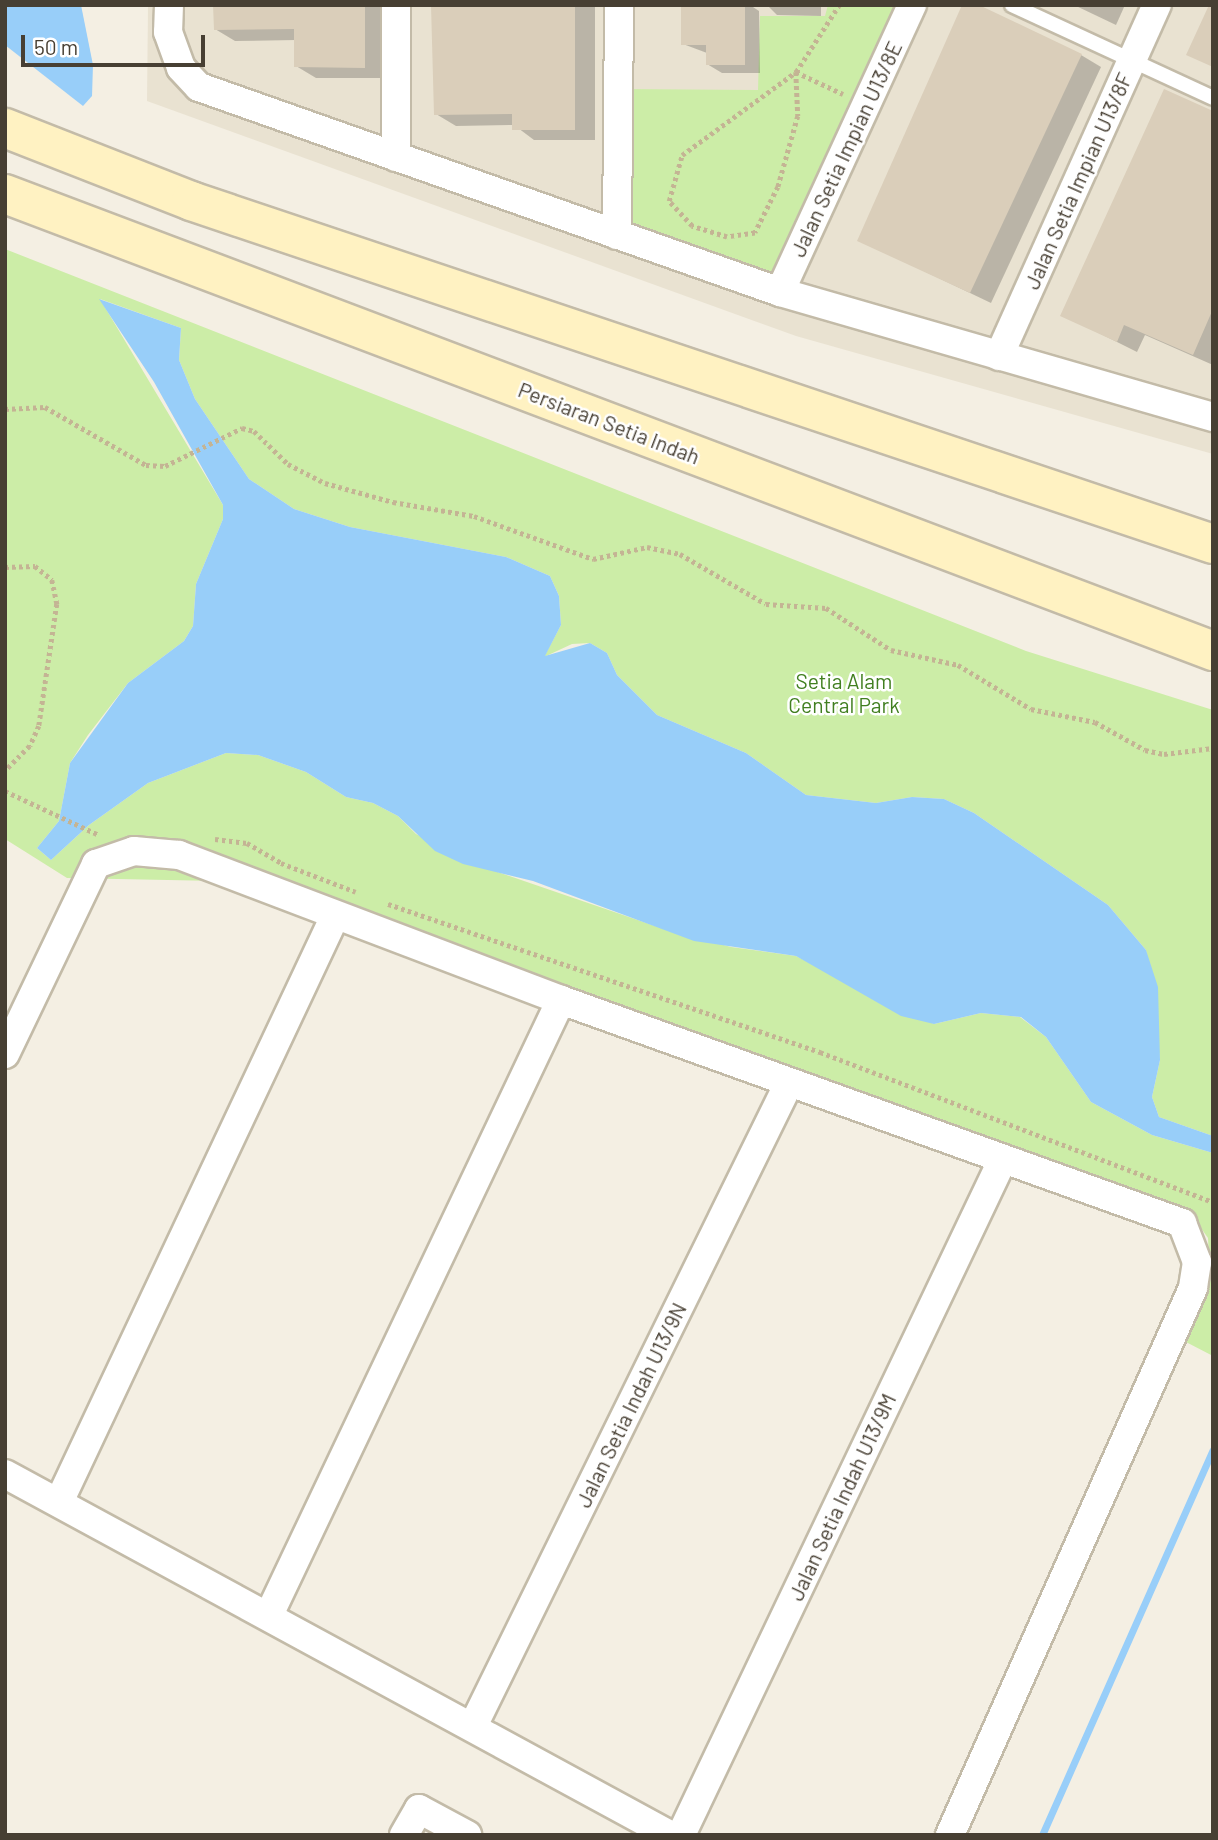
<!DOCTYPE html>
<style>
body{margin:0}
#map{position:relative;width:1218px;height:1840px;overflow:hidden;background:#f4efe3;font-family:Barlow,sans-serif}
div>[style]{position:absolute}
.residential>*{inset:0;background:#e9e2d1}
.green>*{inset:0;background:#cceda7}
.water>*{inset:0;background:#98cef9}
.shadow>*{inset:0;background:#0003}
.stream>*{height:7px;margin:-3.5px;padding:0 3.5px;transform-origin:3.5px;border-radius:3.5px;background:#98cef9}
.building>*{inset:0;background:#daceba}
.path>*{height:4.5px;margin-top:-2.25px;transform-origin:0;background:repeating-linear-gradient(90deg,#c4b494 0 3.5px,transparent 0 7px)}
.roads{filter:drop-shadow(2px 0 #c3bba8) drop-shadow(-2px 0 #c3bba8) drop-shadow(0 2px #c3bba8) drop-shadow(0 -2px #c3bba8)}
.lane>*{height:14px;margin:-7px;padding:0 7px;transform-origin:7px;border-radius:7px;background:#fff}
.street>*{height:28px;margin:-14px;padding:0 14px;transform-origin:14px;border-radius:14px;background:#fff}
.secondary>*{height:38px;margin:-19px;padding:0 19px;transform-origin:19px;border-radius:19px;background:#fff2c2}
span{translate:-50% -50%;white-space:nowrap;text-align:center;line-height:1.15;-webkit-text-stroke:5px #fff;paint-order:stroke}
.street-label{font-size:21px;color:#473f33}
.park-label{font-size:21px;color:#417f20}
.frame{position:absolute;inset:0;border:7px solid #473f33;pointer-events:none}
.scale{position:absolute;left:21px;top:35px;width:184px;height:32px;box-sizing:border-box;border:4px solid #473f33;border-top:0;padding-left:9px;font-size:21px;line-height:24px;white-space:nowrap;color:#473f33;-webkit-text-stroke:5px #fff;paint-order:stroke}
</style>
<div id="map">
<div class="residential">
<div style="clip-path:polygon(148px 5px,1213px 5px,1213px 454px,796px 336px,147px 101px)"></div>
</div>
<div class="green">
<div style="clip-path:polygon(828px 5px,912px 5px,780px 292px,617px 235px,619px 89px,758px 90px,760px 16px,825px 16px)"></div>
<div style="clip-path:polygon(5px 249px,1026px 651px,1213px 710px,1213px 1136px,1159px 1117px,1152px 1097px,1160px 1060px,1146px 950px,1108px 905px,974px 813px,944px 799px,912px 797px,876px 803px,806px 795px,746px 753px,657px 715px,617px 675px,607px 653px,590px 643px,572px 644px,544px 657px,561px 625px,559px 596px,550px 576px,506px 557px,350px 527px,294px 509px,249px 479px,195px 399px,179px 360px,181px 328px,100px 299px,223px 505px,223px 519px,196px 584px,193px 626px,184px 641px,128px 683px,88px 735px,70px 763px,59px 821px,37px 848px,51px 860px,89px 825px,148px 783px,226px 753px,258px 755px,306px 772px,346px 797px,373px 803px,398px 816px,416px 834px,489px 869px,661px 928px,731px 947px,796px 956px,934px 1024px,981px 1013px,1020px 1017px,1046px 1037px,1091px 1102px,1152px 1135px,1213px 1153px,1213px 1356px,1184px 1341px,1210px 1280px,1208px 1238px,1191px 1214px,268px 882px,67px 878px,5px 839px)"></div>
</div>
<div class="water">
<div style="clip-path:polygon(5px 5px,81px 5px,93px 65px,92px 96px,83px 106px,5px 45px)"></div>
<div style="clip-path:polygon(99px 299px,181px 328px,179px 360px,195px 399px,249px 479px,294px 509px,350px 527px,506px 557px,550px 576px,559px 596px,561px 625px,545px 656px,590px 643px,607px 653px,617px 675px,657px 715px,746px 753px,806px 795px,876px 803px,912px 797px,944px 799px,974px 813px,1108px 905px,1146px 950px,1158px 987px,1160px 1060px,1152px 1097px,1159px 1117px,1213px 1136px,1213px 1153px,1152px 1135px,1091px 1102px,1046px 1037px,1021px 1017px,981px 1013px,934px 1024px,901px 1016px,796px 956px,694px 941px,533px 881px,463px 864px,435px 851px,398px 816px,373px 803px,346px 797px,306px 772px,258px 755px,226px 753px,148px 783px,89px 825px,51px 860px,37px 848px,59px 821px,70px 763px,128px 683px,184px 641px,193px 626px,196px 584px,223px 519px,223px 505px,154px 382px)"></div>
</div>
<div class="shadow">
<div style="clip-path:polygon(215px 5px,384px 5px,384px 78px,316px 78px,296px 66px,296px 40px,235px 41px,215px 29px)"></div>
<div style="clip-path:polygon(433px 5px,595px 5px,595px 140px,534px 140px,514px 125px,456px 126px,436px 114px)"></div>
<div style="clip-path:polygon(683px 5px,750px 5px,759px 11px,760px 73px,722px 73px,707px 64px,707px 53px,683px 44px)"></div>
<div style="clip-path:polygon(767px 5px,821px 5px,821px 16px,777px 15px)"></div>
<div style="clip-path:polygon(1074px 5px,1125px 5px,1116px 25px)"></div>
<div style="clip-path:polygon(1081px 55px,1101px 67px,991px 303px,859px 240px)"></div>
<div style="clip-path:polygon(1213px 113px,1213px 365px,1145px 335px,1137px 352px,1063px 315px)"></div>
</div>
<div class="stream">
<div style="left:1042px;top:1835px;width:421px;rotate:-66.1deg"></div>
</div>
<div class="building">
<div style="clip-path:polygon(213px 5px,365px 5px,365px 68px,294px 67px,294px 29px,214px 30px)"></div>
<div style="clip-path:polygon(431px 5px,575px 5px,575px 130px,512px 130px,512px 114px,434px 115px)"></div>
<div style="clip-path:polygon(681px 5px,745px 5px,745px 65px,706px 65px,706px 45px,681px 45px)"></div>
<div style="clip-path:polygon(962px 5px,979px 5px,1082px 54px,970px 293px,857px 241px)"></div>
<div style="clip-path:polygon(1209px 5px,1213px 5px,1213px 67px,1186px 55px)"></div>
<div style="clip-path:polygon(1164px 89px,1213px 111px,1213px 309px,1193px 355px,1124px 325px,1117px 342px,1060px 316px)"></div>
</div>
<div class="path">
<div style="left:796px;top:72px;width:44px;rotate:87.4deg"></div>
<div style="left:798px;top:116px;width:74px;rotate:105.7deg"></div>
<div style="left:778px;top:187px;width:51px;rotate:116.6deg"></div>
<div style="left:755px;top:233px;width:28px;rotate:172deg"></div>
<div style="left:727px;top:237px;width:37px;rotate:-163deg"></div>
<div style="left:692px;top:226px;width:34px;rotate:-133deg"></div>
<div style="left:669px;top:201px;width:48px;rotate:-74.2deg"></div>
<div style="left:682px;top:155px;width:141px;rotate:-36.1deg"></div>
<div style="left:796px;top:72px;width:80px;rotate:-57.3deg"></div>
<div style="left:796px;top:72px;width:52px;rotate:25.1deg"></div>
<div style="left:5px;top:409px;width:40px;rotate:-2.9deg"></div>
<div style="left:45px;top:407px;width:116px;rotate:29.9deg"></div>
<div style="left:146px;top:465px;width:19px;rotate:3deg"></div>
<div style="left:165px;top:466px;width:86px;rotate:-26.3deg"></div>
<div style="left:242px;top:428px;width:12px;rotate:14deg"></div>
<div style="left:254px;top:431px;width:47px;rotate:44.1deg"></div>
<div style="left:288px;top:464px;width:42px;rotate:27.2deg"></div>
<div style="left:325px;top:483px;width:71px;rotate:15.6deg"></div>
<div style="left:393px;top:502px;width:82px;rotate:9.8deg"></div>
<div style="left:474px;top:516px;width:127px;rotate:19.9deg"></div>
<div style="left:593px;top:559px;width:55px;rotate:-12.5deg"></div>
<div style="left:647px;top:547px;width:34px;rotate:12deg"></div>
<div style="left:680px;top:554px;width:99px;rotate:30.2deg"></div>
<div style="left:766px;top:604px;width:60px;rotate:3.8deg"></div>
<div style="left:826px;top:608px;width:77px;rotate:32.9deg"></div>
<div style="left:891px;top:650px;width:69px;rotate:12.6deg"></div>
<div style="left:958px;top:665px;width:85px;rotate:31.1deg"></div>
<div style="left:1031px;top:709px;width:65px;rotate:11.5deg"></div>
<div style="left:1095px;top:722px;width:57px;rotate:29.2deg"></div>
<div style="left:1145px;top:750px;width:19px;rotate:12deg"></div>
<div style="left:1164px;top:754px;width:49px;rotate:-7deg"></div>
<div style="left:5px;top:567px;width:30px;rotate:-2deg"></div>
<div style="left:35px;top:566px;width:22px;rotate:39deg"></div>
<div style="left:52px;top:580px;width:25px;rotate:78deg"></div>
<div style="left:57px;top:604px;width:123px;rotate:98.4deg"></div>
<div style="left:39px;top:726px;width:22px;rotate:114deg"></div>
<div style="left:30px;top:746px;width:35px;rotate:135deg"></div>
<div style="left:5px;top:791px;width:104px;rotate:25.1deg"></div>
<div style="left:215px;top:839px;width:32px;rotate:7deg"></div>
<div style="left:247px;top:843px;width:39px;rotate:30deg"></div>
<div style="left:281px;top:863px;width:80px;rotate:21.1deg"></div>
<div style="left:388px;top:904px;width:457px;rotate:18.9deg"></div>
<div style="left:820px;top:1052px;width:421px;rotate:20.9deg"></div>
</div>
<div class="roads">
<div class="lane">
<div style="left:1012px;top:5px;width:221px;rotate:24.8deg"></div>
</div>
<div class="street">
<div style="left:169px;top:5px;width:27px;rotate:92deg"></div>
<div style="left:168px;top:32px;width:38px;rotate:70deg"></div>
<div style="left:181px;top:68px;width:26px;rotate:47deg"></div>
<div style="left:199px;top:87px;width:616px;rotate:19.43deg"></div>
<div style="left:780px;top:292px;width:451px;rotate:16.1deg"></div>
<div style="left:396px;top:157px;width:152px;rotate:-90deg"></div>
<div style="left:617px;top:235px;width:230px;rotate:-89.5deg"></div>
<div style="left:780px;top:292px;width:316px;rotate:-65.3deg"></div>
<div style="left:999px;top:356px;width:385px;rotate:-65.8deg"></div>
<div style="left:5px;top:1054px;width:211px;rotate:-64.4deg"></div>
<div style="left:96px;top:864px;width:40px;rotate:-18.9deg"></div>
<div style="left:134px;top:851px;width:45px;rotate:5.1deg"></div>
<div style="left:179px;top:855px;width:409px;rotate:20.8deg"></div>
<div style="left:561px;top:1000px;width:660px;rotate:19.75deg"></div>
<div style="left:1182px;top:1223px;width:42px;rotate:69deg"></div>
<div style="left:1197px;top:1262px;width:26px;rotate:99deg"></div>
<div style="left:1193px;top:1288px;width:599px;rotate:113.95deg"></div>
<div style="left:5px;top:1474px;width:757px;rotate:28.5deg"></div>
<div style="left:59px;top:1502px;width:648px;rotate:-64.78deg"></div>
<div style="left:269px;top:1615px;width:681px;rotate:-64.6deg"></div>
<div style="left:473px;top:1726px;width:716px;rotate:-63.83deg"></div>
<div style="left:404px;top:1835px;width:30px;rotate:-60deg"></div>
<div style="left:419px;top:1809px;width:55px;rotate:28.4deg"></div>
<div style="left:681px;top:1835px;width:749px;rotate:-64.53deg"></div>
</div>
<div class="secondary">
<div style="left:5px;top:128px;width:200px;rotate:21.4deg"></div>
<div style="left:191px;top:201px;width:1078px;rotate:18.55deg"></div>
<div style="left:5px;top:194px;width:1292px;rotate:20.72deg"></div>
</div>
</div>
<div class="street-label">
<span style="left:846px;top:149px;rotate:-65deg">Jalan Setia Impian U13/8E</span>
<span style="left:1078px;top:181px;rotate:-66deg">Jalan Setia Impian U13/8F</span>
<span style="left:609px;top:423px;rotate:21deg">Persiaran Setia Indah</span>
<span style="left:631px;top:1405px;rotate:-64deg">Jalan Setia Indah U13/9N</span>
<span style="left:842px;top:1497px;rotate:-65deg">Jalan Setia Indah U13/9M</span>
</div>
<div class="park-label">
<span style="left:844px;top:693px">Setia Alam<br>Central Park</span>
</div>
<div class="frame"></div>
<div class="scale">50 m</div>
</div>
